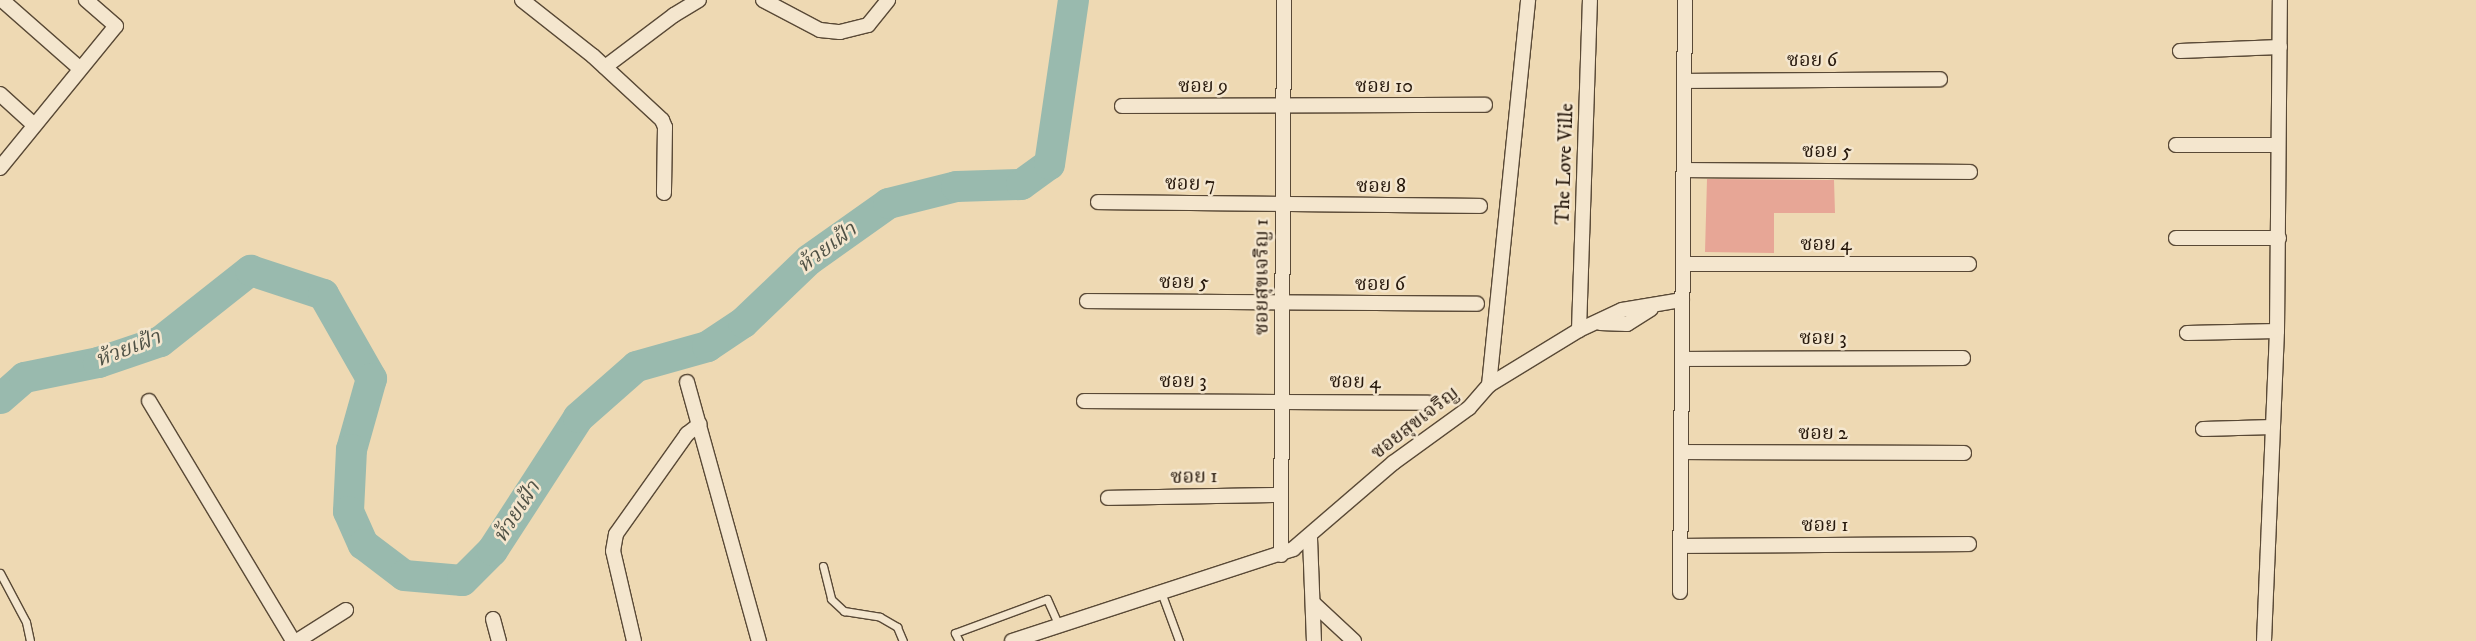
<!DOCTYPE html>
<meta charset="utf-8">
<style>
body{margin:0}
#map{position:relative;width:2476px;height:641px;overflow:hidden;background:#eed9b3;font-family:"IM FELL DW Pica","Noto Serif Thai",serif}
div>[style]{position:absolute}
.river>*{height:31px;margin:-15.5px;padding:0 15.5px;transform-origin:15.5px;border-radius:15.5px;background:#99baae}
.building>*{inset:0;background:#e7a696}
.roads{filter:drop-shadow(1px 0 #594936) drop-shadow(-1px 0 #594936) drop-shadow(0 1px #594936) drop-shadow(0 -1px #594936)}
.service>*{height:7px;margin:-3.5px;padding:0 3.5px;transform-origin:3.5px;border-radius:3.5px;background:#f4e6ce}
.minor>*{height:14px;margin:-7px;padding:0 7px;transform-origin:7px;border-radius:7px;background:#f4e6ce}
span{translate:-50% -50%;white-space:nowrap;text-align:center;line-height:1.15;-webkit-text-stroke:5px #f4e6ce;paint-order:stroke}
.street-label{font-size:20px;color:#27190d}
.water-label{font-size:21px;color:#4f5145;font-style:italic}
</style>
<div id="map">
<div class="river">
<div style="left:0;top:398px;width:32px;rotate:-41deg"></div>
<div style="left:24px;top:377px;width:76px;rotate:-11.5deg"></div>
<div style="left:98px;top:362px;width:65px;rotate:-18.7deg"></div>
<div style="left:160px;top:341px;width:115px;rotate:-38.3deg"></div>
<div style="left:250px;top:270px;width:77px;rotate:18.2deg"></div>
<div style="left:323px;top:294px;width:97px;rotate:60.3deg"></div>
<div style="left:371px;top:378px;width:74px;rotate:105.7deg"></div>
<div style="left:351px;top:449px;width:62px;rotate:92.8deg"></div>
<div style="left:348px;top:511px;width:36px;rotate:66deg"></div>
<div style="left:363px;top:544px;width:51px;rotate:37.1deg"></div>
<div style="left:404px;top:575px;width:58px;rotate:4.9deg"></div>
<div style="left:462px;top:580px;width:42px;rotate:-45deg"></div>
<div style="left:492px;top:550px;width:158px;rotate:-57.1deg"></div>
<div style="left:578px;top:417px;width:77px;rotate:-41.3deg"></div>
<div style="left:636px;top:366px;width:74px;rotate:-15.7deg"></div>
<div style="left:707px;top:346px;width:43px;rotate:-33.7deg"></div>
<div style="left:743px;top:322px;width:91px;rotate:-43.7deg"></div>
<div style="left:809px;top:259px;width:97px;rotate:-35.3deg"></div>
<div style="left:888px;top:203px;width:70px;rotate:-14deg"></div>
<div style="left:956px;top:186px;width:65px;rotate:-1.8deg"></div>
<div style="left:1021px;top:184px;width:34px;rotate:-36deg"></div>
<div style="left:1049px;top:164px;width:166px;rotate:-81.7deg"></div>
</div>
<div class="building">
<div style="clip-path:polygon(1707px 179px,1834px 180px,1835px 213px,1774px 213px,1774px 253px,1705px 252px)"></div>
</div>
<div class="roads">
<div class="service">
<div style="left:823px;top:566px;width:34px;rotate:76deg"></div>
<div style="left:831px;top:599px;width:18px;rotate:43deg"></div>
<div style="left:844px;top:611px;width:36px;rotate:9deg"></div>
<div style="left:880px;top:617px;width:20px;rotate:30deg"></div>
<div style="left:897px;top:627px;width:15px;rotate:67deg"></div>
<div style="left:0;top:573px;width:55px;rotate:62deg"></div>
<div style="left:26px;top:622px;width:19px;rotate:78deg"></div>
<div style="left:1161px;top:592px;width:52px;rotate:69.8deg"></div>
<div style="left:959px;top:641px;width:9px;rotate:-117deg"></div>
<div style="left:955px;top:633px;width:98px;rotate:-20.3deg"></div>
<div style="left:1047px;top:599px;width:27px;rotate:66deg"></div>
</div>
<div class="minor">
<div style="left:2px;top:0;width:103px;rotate:41.4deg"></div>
<div style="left:522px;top:0;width:90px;rotate:38.3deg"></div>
<div style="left:593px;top:56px;width:94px;rotate:42.8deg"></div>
<div style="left:662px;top:120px;width:8px;rotate:67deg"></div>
<div style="left:665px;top:127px;width:66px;rotate:90.9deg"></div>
<div style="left:763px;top:0;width:64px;rotate:27.8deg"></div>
<div style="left:820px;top:30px;width:20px;rotate:6deg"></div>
<div style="left:840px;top:32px;width:29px;rotate:-14deg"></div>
<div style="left:868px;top:25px;width:32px;rotate:-51deg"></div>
<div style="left:2180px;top:51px;width:100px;rotate:-2.3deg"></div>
<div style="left:605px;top:67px;width:86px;rotate:-37deg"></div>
<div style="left:674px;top:15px;width:29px;rotate:-31deg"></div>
<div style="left:1684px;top:81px;width:256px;rotate:-0.4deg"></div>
<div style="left:0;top:94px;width:45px;rotate:42.3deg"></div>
<div style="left:1122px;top:106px;width:363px;rotate:-0.2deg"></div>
<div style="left:2176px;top:145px;width:102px"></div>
<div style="left:0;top:168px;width:183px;rotate:-50.8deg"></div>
<div style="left:116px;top:26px;width:40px;rotate:-139deg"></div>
<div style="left:1684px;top:170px;width:286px;rotate:0.4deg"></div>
<div style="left:1098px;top:202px;width:382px;rotate:0.6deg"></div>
<div style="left:2176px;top:238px;width:103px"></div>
<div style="left:1683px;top:264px;width:286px"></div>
<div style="left:1087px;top:301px;width:390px;rotate:0.4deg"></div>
<div style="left:1600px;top:323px;width:27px;rotate:2deg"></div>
<div style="left:1627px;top:324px;width:28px;rotate:-32deg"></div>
<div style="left:1579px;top:330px;width:330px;rotate:-88.1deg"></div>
<div style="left:2187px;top:333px;width:90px;rotate:-1.3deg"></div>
<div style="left:1682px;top:359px;width:281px;rotate:-0.2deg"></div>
<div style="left:687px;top:382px;width:269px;rotate:74.5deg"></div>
<div style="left:1489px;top:385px;width:105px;rotate:-31.4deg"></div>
<div style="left:1579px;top:330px;width:47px;rotate:-24.9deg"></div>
<div style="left:1622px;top:310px;width:61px;rotate:-9.5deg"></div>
<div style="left:149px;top:401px;width:280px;rotate:59deg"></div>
<div style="left:1084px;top:401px;width:344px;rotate:0.3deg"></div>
<div style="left:2203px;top:429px;width:70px;rotate:-1.6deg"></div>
<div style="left:1681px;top:452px;width:283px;rotate:0.2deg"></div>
<div style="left:1108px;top:498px;width:173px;rotate:-1deg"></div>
<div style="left:1310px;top:538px;width:103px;rotate:87.8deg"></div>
<div style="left:1681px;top:546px;width:288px;rotate:-0.4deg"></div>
<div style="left:1281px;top:555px;width:555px;rotate:-89.69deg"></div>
<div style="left:1680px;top:592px;width:592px;rotate:-89.52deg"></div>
<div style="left:1313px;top:603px;width:56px;rotate:42.8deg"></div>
<div style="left:493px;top:619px;width:23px;rotate:75deg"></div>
<div style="left:297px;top:641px;width:58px;rotate:-32.3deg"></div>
<div style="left:634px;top:641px;width:92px;rotate:-103.1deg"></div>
<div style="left:613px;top:551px;width:17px;rotate:-80deg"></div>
<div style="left:616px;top:534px;width:123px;rotate:-54.6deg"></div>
<div style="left:687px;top:434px;width:16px;rotate:-38deg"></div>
<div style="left:1012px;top:641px;width:296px;rotate:-18.1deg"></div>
<div style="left:1293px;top:549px;width:132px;rotate:-40.7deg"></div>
<div style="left:1393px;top:463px;width:94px;rotate:-35.9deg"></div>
<div style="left:1469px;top:408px;width:30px;rotate:-49deg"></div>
<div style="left:1489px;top:385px;width:387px;rotate:-84.2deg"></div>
<div style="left:2264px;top:641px;width:310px;rotate:-87.6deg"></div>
<div style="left:2277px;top:331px;width:331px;rotate:-89.5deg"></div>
</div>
</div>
<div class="street-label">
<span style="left:1812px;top:60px">ซอย 6</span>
<span style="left:1203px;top:86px">ซอย 9</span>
<span style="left:1384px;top:86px">ซอย 10</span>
<span style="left:1827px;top:151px">ซอย 5</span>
<span style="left:1565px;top:164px;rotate:-88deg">The Love Ville</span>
<span style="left:1190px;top:184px;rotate:1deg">ซอย 7</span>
<span style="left:1381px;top:186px">ซอย 8</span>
<span style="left:1826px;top:244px">ซอย 4</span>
<span style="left:1262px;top:277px;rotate:-90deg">ซอยสุขเจริญ 1</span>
<span style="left:1184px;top:282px">ซอย 5</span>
<span style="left:1380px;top:284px">ซอย 6</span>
<span style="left:1823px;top:338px">ซอย 3</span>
<span style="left:1183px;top:381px">ซอย 3</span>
<span style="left:1355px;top:382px;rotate:1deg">ซอย 4</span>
<span style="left:1415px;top:423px;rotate:-38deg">ซอยสุขเจริญ</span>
<span style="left:1823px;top:433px">ซอย 2</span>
<span style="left:1194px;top:477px;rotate:-1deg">ซอย 1</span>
<span style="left:1825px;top:525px">ซอย 1</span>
</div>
<div class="water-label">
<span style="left:827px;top:248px;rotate:-37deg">ห้วยเฝ้า</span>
<span style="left:128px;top:349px;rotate:-21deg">ห้วยเฝ้า</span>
<span style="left:517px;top:512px;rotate:-57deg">ห้วยเฝ้า</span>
</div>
</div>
